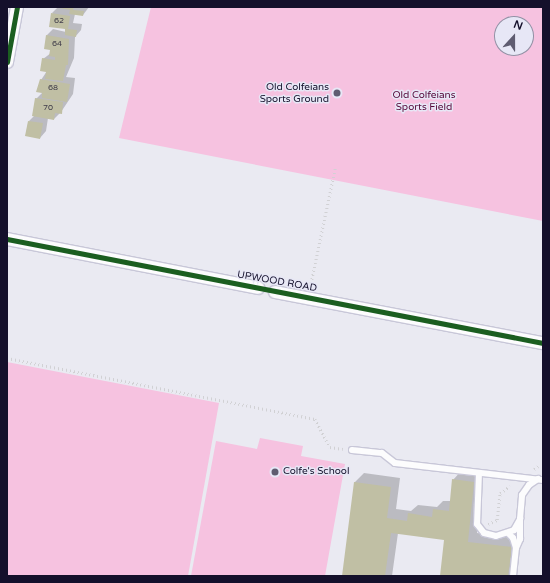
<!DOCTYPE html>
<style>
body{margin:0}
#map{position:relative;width:550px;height:583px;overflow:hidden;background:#eaeaf2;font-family:"Varela Round",sans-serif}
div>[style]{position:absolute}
.green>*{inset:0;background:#f6c2e0}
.shadow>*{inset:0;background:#0003}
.building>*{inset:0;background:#c0bfa4}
.path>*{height:2.5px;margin-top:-1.25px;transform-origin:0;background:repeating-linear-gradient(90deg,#d1d1d4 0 1px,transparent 0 4px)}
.roads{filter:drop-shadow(1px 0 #c8c7d8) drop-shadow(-1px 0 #c8c7d8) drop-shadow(0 1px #c8c7d8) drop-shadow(0 -1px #c8c7d8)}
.lane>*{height:6px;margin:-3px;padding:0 3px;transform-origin:3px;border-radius:3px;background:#fcfcfd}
.street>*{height:12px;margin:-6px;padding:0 6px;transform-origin:6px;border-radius:6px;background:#fcfcfd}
.cycleway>*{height:5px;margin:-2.5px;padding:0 2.5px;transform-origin:2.5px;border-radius:2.5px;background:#1b5e20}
.dots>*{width:11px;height:11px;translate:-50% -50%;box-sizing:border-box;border:2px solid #e7e7f6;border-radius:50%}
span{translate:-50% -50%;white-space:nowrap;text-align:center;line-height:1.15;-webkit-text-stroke:3px #e7e7f6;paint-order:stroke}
.number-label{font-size:8px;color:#3f3c49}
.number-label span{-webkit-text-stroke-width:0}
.poi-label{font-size:10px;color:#14102b}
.right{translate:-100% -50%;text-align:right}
.left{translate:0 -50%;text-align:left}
.park-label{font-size:10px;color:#550739}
.street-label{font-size:10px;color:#14102b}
.frame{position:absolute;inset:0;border:8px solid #14102b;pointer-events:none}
.north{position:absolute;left:494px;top:16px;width:40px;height:40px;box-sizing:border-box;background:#e7e7f6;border:1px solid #9391a5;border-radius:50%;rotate:21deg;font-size:11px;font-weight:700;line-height:16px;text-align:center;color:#14102b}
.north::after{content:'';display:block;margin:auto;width:14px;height:18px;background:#5f5c71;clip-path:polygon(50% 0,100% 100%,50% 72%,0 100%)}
</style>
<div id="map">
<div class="green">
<div style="clip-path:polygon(evenodd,151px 7px,543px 7px,543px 221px,119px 138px,151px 7px,502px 24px,526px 24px,526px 48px,502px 48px,502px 24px)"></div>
<div style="clip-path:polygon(7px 362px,219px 403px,188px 576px,7px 576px)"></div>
<div style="clip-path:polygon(260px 438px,303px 446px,301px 456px,345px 464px,325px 576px,191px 576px,216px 441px,257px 449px)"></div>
</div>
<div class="shadow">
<div style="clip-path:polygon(54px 7px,89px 7px,83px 15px,75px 14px,73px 23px,82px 24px,81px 30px,75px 37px,74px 58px,66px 77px,75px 78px,73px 94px,61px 112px,54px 119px,48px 118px,46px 131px,40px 138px,29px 121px,34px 116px,36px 99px,43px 92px,41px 80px,47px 71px,43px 59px,51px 53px,51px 49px,47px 35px,53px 29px,66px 32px,67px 29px,52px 13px,58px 7px)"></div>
<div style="clip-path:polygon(462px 470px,483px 473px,477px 533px,520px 538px,515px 576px,441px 576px,446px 539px,398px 533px,392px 576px,343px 576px,355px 482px,364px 473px,400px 478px,396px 509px,411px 511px,418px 505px,437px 507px,443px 501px,451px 501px,453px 480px)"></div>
</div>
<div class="building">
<div style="clip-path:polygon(54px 7px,74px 7px,73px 10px,84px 11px,83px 16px,69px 14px,70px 10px)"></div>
<div style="clip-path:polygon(51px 13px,70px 16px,68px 29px,77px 30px,76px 37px,65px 35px,65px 29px,49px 27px)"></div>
<div style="clip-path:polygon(46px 35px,69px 39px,68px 65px,66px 65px,63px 81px,45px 79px,46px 72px,40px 71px,42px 58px,55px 60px,55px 57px,49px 56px,50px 50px,44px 49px)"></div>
<div style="clip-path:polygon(40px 79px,70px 84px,67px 102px,42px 98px,42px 93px,36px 92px)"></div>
<div style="clip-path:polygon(35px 98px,63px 102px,62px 114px,55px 113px,54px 120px,32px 116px)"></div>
<div style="clip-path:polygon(28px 121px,43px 123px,40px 139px,25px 136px)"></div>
<div style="clip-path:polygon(452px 479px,474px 482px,468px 542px,512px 547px,508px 576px,440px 576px,444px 540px,391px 533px,385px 576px,342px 576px,354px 482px,391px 487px,387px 518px,407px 521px,408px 513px,432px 517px,433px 509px,449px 511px)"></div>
</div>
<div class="path">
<div style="left:310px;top:287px;width:122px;rotate:-78.1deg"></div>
<div style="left:7px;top:358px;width:314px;rotate:11.2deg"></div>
<div style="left:315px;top:419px;width:32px;rotate:62deg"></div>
<div style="left:330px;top:447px;width:13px;rotate:9deg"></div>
<div style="left:534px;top:469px;width:5px;rotate:-37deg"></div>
<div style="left:488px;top:524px;width:10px;rotate:-24deg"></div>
<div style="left:497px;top:520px;width:27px;rotate:-84deg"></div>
<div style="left:500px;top:493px;width:12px;rotate:-35deg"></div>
</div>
<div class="roads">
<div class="lane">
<div style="left:352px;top:450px;width:30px;rotate:6deg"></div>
<div style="left:382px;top:453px;width:16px;rotate:38deg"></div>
<div style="left:395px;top:463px;width:149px;rotate:6.6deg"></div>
<div style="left:479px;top:473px;width:51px;rotate:92.2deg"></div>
<div style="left:477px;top:524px;width:11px;rotate:52deg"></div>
<div style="left:484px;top:533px;width:12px;rotate:14deg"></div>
<div style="left:496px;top:536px;width:19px;rotate:-18deg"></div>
<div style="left:514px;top:530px;width:13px;rotate:-61deg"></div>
<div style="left:520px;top:519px;width:24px;rotate:-85deg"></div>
<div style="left:522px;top:495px;width:12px;rotate:-55deg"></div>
<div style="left:529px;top:485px;width:11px;rotate:-34deg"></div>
<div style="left:508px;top:533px;width:7px;rotate:45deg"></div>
<div style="left:513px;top:538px;width:10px;rotate:73deg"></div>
<div style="left:513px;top:576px;width:28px;rotate:-84deg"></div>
<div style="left:516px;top:548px;width:10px;rotate:-66deg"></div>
<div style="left:520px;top:539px;width:20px;rotate:-90deg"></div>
</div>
<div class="street">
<div style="left:7px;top:62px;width:56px;rotate:-79.7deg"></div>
<div style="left:7px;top:239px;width:256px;rotate:11deg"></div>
<div style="left:275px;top:292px;width:273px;rotate:10.8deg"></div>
</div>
</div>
<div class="cycleway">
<div style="left:7px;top:62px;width:56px;rotate:-79.7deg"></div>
<div style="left:7px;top:239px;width:546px;rotate:10.98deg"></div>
</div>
<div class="dots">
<div style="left:337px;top:93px;background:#5f5c71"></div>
<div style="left:275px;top:472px;background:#5f5c71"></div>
</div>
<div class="number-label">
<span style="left:59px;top:21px">62</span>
<span style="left:57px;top:44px">64</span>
<span style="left:53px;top:88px">68</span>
<span style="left:48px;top:108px">70</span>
</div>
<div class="poi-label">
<span class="right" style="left:329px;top:93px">Old Colfeians<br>Sports Ground</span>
<span class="left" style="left:283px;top:472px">Colfe's School</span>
</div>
<div class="park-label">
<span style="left:424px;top:101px">Old Colfeians<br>Sports Field</span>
</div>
<div class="street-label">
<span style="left:277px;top:282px;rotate:10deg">UPWOOD ROAD</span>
</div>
<div class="frame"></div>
<div class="north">N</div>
</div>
